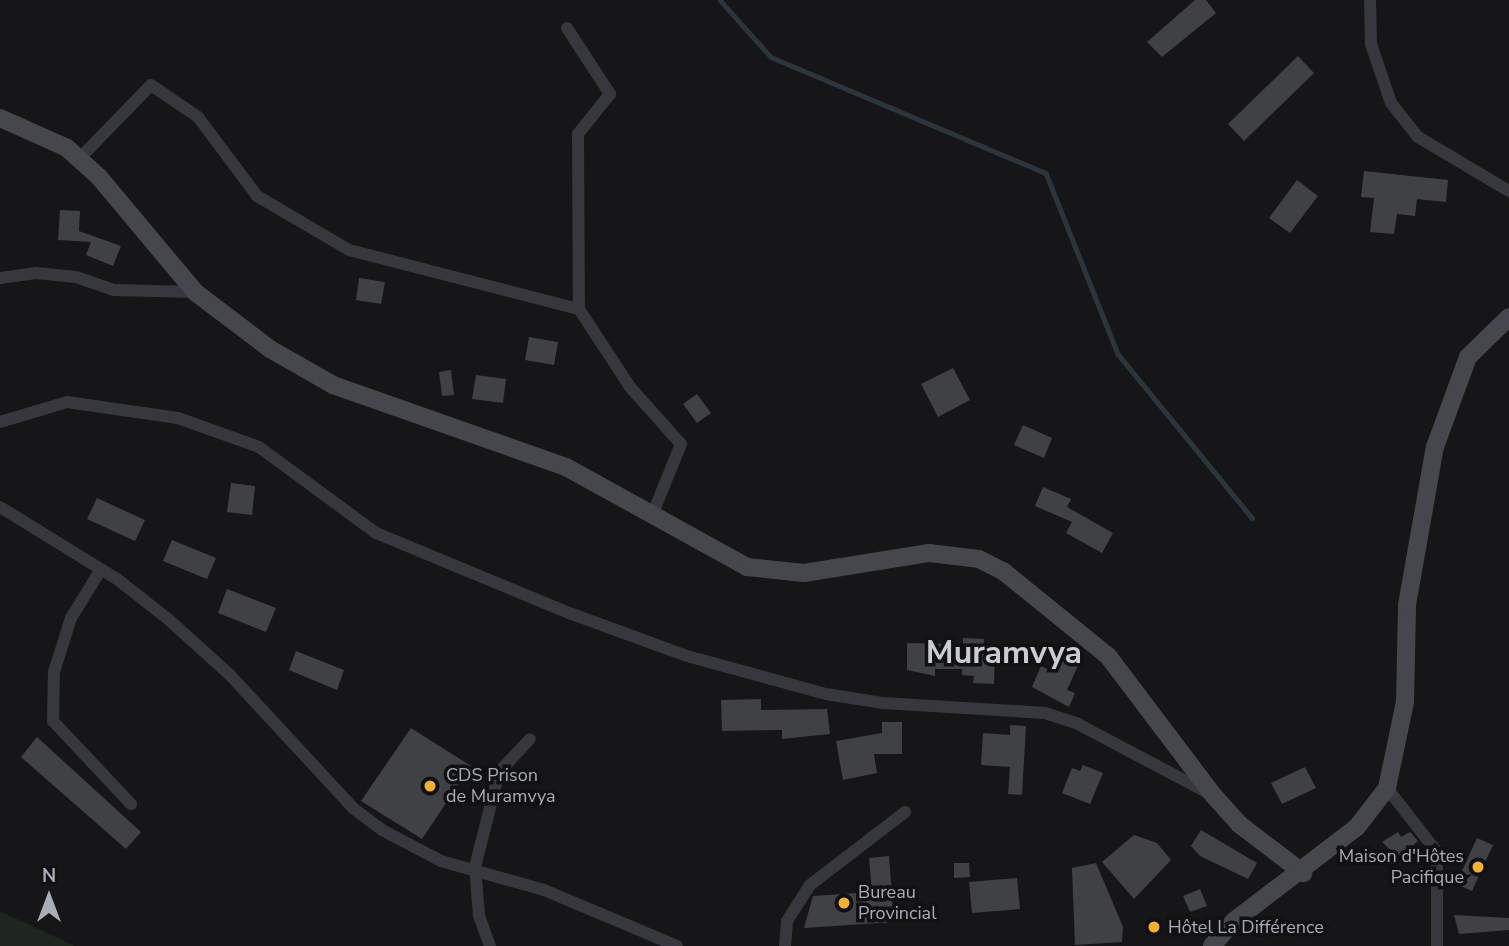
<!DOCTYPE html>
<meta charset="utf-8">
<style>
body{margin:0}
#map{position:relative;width:1509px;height:946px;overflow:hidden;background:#161618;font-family:"Nunito Sans",sans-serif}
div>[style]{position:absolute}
.green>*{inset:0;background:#1e261f}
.stream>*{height:4.5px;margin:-2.25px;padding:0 2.25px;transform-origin:2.25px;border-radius:2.25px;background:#2c353c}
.building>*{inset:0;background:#404145}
.minor>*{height:12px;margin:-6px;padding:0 6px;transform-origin:6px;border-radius:6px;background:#37383d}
.secondary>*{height:18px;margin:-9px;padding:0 9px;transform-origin:9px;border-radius:9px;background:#45474d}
.dots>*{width:19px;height:19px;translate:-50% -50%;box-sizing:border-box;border:4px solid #111113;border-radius:50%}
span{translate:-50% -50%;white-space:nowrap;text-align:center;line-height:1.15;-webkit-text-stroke:7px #111113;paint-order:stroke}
.poi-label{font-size:18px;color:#a8adb8}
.left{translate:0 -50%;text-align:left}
.right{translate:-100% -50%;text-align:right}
.town-label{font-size:32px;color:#c9ccd4;font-weight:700}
.north{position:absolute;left:14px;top:862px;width:70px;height:70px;-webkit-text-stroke:5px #111113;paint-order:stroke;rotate:0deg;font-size:19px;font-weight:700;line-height:28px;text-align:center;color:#a8adb8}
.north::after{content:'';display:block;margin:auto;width:24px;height:32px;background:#a8adb8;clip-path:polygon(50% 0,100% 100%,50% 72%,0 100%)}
</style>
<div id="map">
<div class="green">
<div style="clip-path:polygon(0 911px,75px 946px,0 946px)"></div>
</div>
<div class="stream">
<div style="left:720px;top:0;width:76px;rotate:48.2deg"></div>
<div style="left:771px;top:57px;width:298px;rotate:22.9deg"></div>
<div style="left:1046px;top:173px;width:195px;rotate:68.3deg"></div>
<div style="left:1118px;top:354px;width:212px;rotate:50.7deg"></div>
</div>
<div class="building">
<div style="clip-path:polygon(1195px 0,1206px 0,1216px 13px,1162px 57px,1147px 42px)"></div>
<div style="clip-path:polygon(1298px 56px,1314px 73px,1244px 141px,1228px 124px)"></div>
<div style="clip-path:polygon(1364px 171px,1448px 180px,1446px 202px,1417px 199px,1415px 216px,1397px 214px,1394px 234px,1370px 232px,1374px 198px,1361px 197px)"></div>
<div style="clip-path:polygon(1297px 180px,1318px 196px,1290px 233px,1269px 218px)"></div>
<div style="clip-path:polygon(60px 210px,80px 211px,79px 231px,121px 246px,113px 266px,86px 255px,91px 242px,58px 240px)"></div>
<div style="clip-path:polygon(359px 278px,385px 282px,381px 304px,356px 300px)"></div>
<div style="clip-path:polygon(529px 337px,558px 342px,554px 365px,525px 360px)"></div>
<div style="clip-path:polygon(953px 368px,970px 400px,938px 417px,921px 384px)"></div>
<div style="clip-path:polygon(451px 370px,454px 395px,442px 396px,439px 372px)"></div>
<div style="clip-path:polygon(476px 375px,506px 379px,503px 403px,472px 399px)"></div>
<div style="clip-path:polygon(697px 394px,711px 413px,697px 423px,683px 404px)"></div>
<div style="clip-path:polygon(1023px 425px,1052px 438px,1044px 458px,1014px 445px)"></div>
<div style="clip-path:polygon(231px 483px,255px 486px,252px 515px,227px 512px)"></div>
<div style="clip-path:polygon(1043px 487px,1071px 499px,1067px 507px,1113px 533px,1102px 553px,1066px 533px,1072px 522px,1035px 506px)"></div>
<div style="clip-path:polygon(97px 498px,145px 520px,135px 541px,87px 519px)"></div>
<div style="clip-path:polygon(172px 540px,216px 558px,207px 579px,163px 561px)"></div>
<div style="clip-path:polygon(227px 589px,276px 608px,266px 632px,218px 613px)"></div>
<div style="clip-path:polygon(963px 638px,984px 639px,983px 650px,995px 651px,994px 684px,973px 683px,974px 676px,962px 675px,962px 669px,935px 669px,935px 676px,907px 670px,907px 643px,963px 644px)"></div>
<div style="clip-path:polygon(1065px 650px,1082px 657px,1067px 690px,1075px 693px,1069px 707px,1032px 687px,1041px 666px,1055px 673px)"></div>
<div style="clip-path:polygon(296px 651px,344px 670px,337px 690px,289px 670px)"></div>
<div style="clip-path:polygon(761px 699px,761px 710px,827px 709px,830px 734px,782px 739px,782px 730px,722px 731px,721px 700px)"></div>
<div style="clip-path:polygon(882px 722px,902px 722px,902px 754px,874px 754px,877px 773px,843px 780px,836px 741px,882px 733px)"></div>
<div style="clip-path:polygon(1010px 725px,1026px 726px,1022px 795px,1008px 794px,1010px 767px,981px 765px,983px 733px,1010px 735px)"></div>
<div style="clip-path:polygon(411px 728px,471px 766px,422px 839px,361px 801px)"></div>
<div style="clip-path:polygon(37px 737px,141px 832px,126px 849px,21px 757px)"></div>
<div style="clip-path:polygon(1083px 765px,1103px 773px,1090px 804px,1062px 793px,1072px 768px,1080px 771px)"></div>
<div style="clip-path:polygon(1305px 767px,1316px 788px,1282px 804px,1271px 783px)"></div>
<div style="clip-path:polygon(1201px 830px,1257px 863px,1248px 879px,1200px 856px,1191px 846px)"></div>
<div style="clip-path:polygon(1398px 832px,1401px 837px,1410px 832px,1418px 841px,1399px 858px,1382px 842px)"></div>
<div style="clip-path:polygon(1134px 835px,1157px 843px,1171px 860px,1134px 899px,1102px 862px)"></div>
<div style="clip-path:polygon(1477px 838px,1493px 845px,1472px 891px,1456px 884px)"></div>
<div style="clip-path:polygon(889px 856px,894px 922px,804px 928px,813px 896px,872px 892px,869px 858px)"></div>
<div style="clip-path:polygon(954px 863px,969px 863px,970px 877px,954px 878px)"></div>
<div style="clip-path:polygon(1096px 863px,1123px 927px,1122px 942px,1075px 945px,1072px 868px)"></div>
<div style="clip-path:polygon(1017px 878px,1020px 909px,972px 913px,969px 882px)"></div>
<div style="clip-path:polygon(1200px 889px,1207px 906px,1190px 912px,1183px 896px)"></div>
<div style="clip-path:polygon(1454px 915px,1509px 918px,1509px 930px,1459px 934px)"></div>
</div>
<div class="minor">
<div style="left:1370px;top:0;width:44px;rotate:88.7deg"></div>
<div style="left:1371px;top:44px;width:62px;rotate:71.3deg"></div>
<div style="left:1391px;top:103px;width:43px;rotate:51.5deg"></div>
<div style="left:1418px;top:137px;width:106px;rotate:30.7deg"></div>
<div style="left:567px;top:28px;width:79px;rotate:56.9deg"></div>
<div style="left:610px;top:94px;width:51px;rotate:128.7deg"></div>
<div style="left:578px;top:134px;width:175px;rotate:89.7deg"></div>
<div style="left:79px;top:159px;width:103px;rotate:-45.8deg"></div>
<div style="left:151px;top:85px;width:57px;rotate:34.2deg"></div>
<div style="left:198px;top:117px;width:99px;rotate:53.2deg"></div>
<div style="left:257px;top:196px;width:107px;rotate:30.4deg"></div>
<div style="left:349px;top:250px;width:237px;rotate:14.4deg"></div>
<div style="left:579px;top:309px;width:93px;rotate:56.8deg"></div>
<div style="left:630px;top:387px;width:76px;rotate:48.2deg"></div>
<div style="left:681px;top:444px;width:74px;rotate:112.1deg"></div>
<div style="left:0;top:278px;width:36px;rotate:-8deg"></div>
<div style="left:36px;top:273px;width:40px;rotate:5.7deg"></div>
<div style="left:76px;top:277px;width:40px;rotate:18.9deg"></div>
<div style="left:114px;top:290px;width:81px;rotate:1.4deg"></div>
<div style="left:0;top:422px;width:70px;rotate:-16.6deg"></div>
<div style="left:67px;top:402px;width:112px;rotate:8.2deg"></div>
<div style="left:178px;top:418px;width:86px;rotate:19.7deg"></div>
<div style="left:259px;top:447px;width:145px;rotate:36.3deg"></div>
<div style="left:376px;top:533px;width:212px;rotate:22.5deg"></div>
<div style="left:572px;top:614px;width:122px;rotate:20.1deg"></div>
<div style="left:687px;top:656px;width:144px;rotate:15.3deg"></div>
<div style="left:826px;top:694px;width:58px;rotate:9deg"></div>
<div style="left:883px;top:703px;width:162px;rotate:3.5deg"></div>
<div style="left:1045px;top:713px;width:35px;rotate:18deg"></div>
<div style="left:1078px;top:724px;width:149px;rotate:27.9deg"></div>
<div style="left:0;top:507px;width:137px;rotate:31.6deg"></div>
<div style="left:117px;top:579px;width:65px;rotate:38.1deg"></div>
<div style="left:168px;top:619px;width:84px;rotate:42.1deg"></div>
<div style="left:230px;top:675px;width:181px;rotate:47.2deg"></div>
<div style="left:353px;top:808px;width:36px;rotate:37deg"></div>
<div style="left:382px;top:830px;width:67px;rotate:27.7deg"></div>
<div style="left:441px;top:861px;width:107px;rotate:15.7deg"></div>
<div style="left:544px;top:890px;width:144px;rotate:22.8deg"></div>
<div style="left:100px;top:571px;width:55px;rotate:121.7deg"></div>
<div style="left:71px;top:618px;width:57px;rotate:107.5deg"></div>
<div style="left:54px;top:672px;width:49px;rotate:91.2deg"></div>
<div style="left:53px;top:721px;width:114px;rotate:46.8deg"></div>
<div style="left:1387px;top:788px;width:81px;rotate:52deg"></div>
<div style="left:1437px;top:852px;width:94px;rotate:90deg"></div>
<div style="left:490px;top:946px;width:33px;rotate:-110deg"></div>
<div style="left:479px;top:915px;width:48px;rotate:-94.8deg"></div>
<div style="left:475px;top:867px;width:98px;rotate:-75.8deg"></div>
<div style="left:499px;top:772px;width:45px;rotate:-46.8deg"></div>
<div style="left:785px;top:946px;width:25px;rotate:-85deg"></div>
<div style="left:787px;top:921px;width:43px;rotate:-57.4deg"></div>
<div style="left:810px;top:885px;width:120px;rotate:-37.5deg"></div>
</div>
<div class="secondary">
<div style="left:0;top:118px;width:73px;rotate:24.1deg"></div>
<div style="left:67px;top:148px;width:43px;rotate:42.2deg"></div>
<div style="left:99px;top:177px;width:150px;rotate:50.1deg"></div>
<div style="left:195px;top:292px;width:94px;rotate:37.2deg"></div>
<div style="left:270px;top:349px;width:73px;rotate:29.7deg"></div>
<div style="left:333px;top:385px;width:247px;rotate:19.4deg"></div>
<div style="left:566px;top:467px;width:207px;rotate:28.9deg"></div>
<div style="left:747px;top:567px;width:57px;rotate:6deg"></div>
<div style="left:804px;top:573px;width:127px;rotate:-9.1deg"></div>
<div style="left:929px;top:553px;width:50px;rotate:6.8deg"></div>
<div style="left:979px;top:559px;width:27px;rotate:27deg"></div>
<div style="left:1003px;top:571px;width:135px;rotate:39deg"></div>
<div style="left:1108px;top:656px;width:176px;rotate:52.9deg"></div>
<div style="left:1214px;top:796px;width:38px;rotate:48deg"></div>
<div style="left:1239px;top:824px;width:81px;rotate:37.4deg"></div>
<div style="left:1212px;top:946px;width:33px;rotate:-49deg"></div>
<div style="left:1234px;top:921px;width:155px;rotate:-37.4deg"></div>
<div style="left:1357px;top:827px;width:49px;rotate:-52.4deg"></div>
<div style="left:1387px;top:788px;width:88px;rotate:-78.2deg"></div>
<div style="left:1405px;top:702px;width:97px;rotate:-88.8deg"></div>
<div style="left:1407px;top:605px;width:160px;rotate:-80deg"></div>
<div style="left:1435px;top:447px;width:96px;rotate:-69.9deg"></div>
<div style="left:1468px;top:357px;width:57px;rotate:-44.3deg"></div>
</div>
<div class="dots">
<div style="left:430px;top:786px;background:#f2b134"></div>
<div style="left:1478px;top:867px;background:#f2b134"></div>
<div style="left:844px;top:903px;background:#f2b134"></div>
<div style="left:1154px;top:927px;background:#f2b134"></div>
</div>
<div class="poi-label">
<span class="left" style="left:446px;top:786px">CDS Prison<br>de Muramvya</span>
<span class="right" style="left:1464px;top:867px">Maison d'Hôtes<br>Pacifique</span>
<span class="left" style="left:858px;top:903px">Bureau<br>Provincial</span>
<span class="left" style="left:1168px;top:927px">Hôtel La Différence</span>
</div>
<div class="town-label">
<span style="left:1004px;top:653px">Muramvya</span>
</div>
<div class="north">N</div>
</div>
